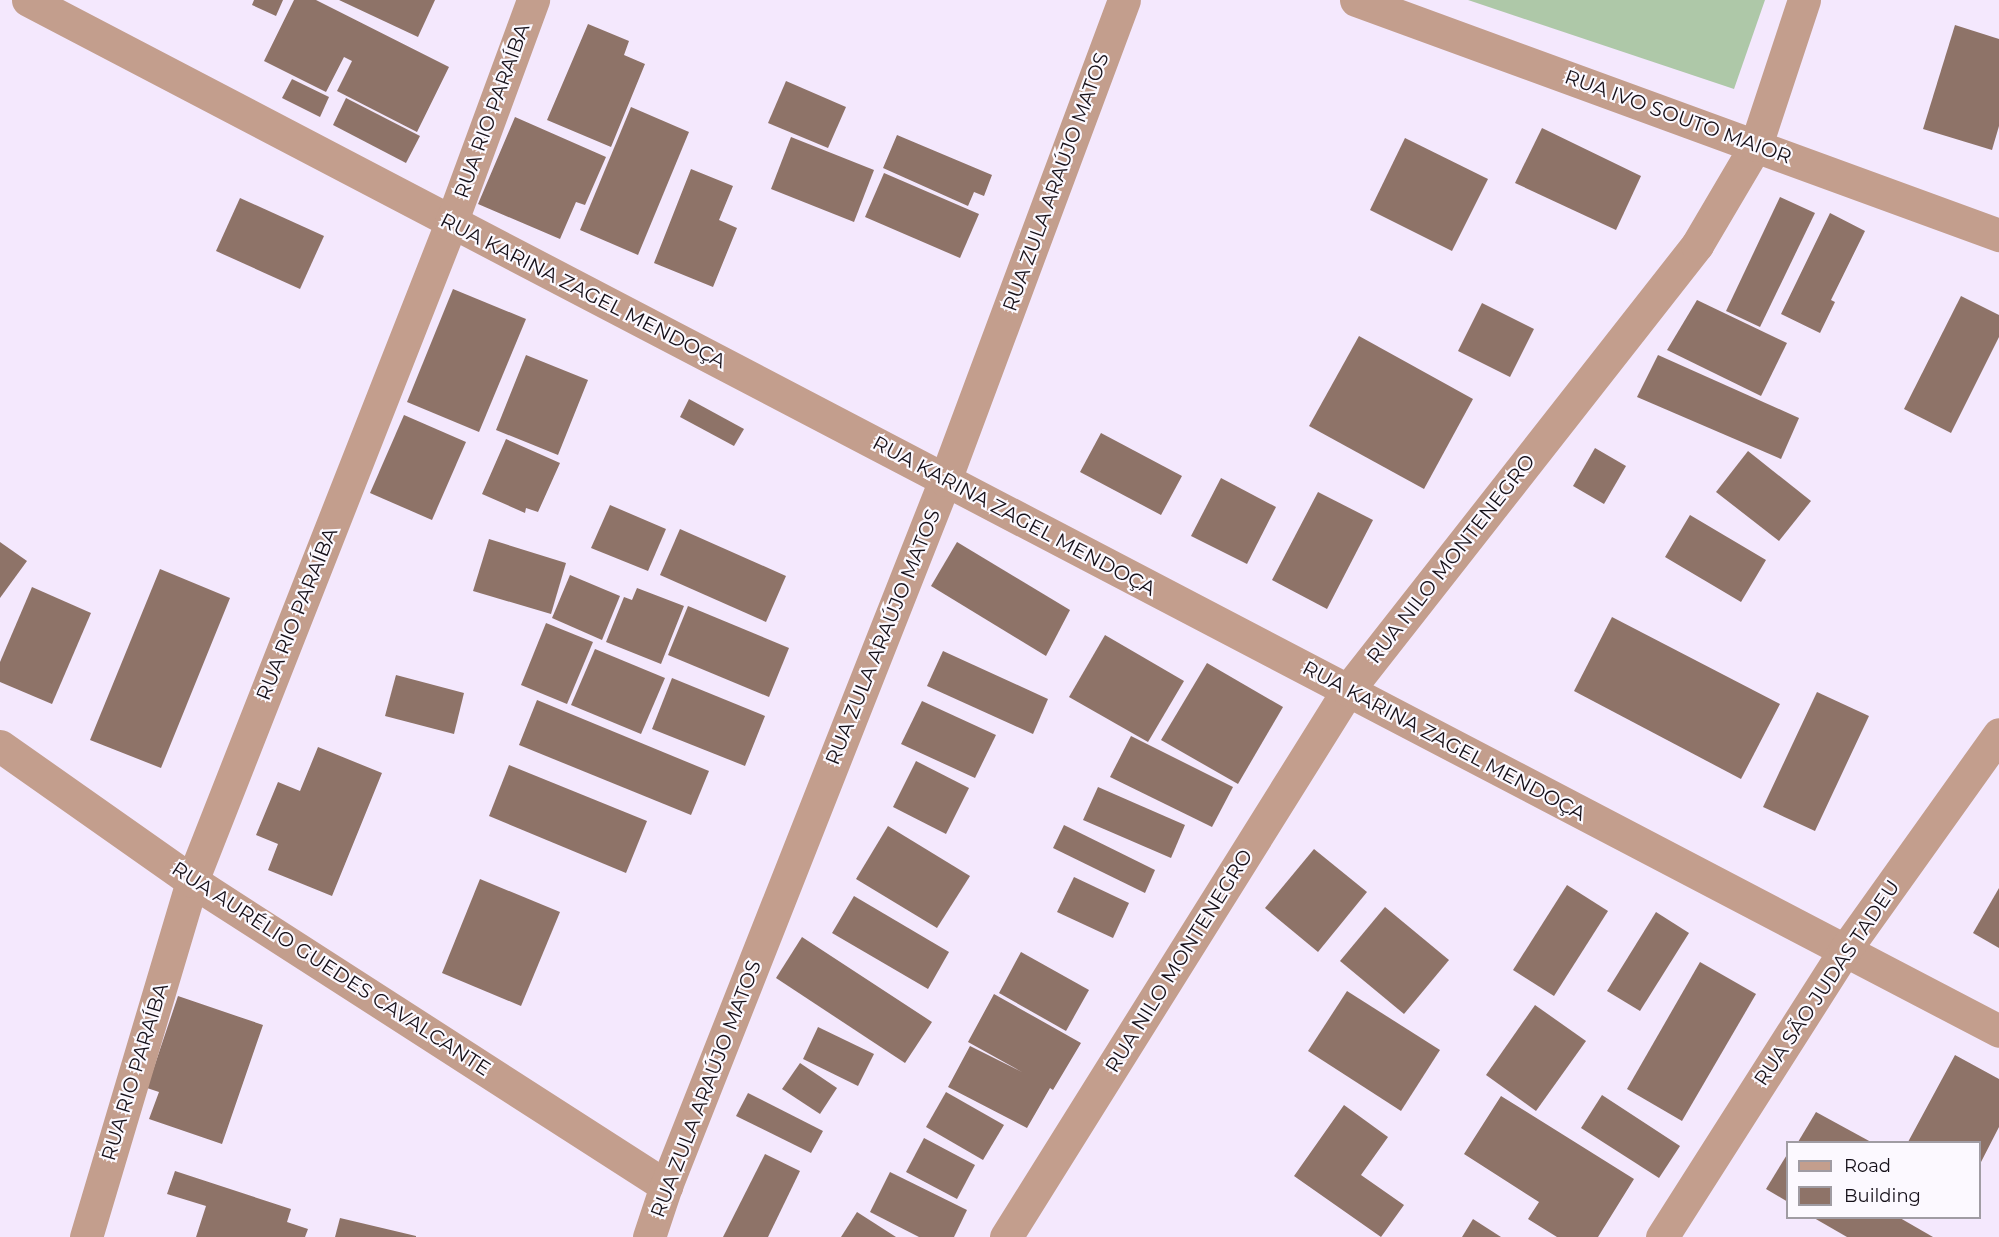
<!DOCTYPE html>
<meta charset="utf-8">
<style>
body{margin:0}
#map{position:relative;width:1999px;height:1237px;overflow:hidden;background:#f4e8fd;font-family:Montserrat,sans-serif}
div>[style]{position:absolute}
.forest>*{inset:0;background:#aec8a8}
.building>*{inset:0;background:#8e7368}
.minor>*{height:33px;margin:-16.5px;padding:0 16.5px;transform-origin:16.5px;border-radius:16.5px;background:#c39e8d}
span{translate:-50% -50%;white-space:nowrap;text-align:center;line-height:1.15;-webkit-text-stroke:4.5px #fcf9ff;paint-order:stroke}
.street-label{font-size:20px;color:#151019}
.legend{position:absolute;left:1786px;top:1141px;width:195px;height:78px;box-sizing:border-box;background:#fcf9ff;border:2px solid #a09ca3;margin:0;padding:8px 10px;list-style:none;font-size:18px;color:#151019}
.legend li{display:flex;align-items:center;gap:12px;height:30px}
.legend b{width:30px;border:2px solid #a09ca3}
</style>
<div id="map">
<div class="forest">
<div style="clip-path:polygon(1468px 0,1765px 0,1734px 89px)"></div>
</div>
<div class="building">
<div style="clip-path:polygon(254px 0,283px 0,276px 16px,252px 5px)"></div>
<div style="clip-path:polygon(294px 0,316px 0,449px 67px,417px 132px,337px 91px,352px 61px,344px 57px,326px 92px,264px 61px)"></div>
<div style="clip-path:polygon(339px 0,435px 0,418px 37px)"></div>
<div style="clip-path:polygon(588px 24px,629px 41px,624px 55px,645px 64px,611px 147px,547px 120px)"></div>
<div style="clip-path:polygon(1955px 25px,1999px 39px,1999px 126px,1992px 150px,1923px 129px)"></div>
<div style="clip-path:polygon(292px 79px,329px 97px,320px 117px,282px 98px)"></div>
<div style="clip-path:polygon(786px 81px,846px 107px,828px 148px,768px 123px)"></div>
<div style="clip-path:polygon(346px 98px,420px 136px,406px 163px,333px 125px)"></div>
<div style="clip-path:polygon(631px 107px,689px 132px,638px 255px,580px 230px)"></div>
<div style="clip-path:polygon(515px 117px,606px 157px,585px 205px,576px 202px,560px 239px,478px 204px)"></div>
<div style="clip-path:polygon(1542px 128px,1641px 176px,1616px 230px,1515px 183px)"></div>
<div style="clip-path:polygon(897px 135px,992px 175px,984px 196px,974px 192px,968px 206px,883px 168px)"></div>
<div style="clip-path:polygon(791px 137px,874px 170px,854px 222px,771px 189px)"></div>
<div style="clip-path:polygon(1405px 138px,1488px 179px,1452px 251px,1370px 210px)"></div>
<div style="clip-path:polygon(691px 169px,733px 186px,719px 220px,737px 228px,713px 287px,654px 263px)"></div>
<div style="clip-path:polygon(884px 173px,979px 214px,960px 258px,865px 217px)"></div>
<div style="clip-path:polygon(1780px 197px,1815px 213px,1760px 327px,1726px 311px)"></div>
<div style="clip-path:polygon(240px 198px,324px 236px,300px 289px,216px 251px)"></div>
<div style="clip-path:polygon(1830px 213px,1865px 231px,1831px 300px,1835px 302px,1820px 333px,1781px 314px)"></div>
<div style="clip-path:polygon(453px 289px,526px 319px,479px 432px,407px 402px)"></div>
<div style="clip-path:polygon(1961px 296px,1999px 315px,1999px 337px,1951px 433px,1904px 409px)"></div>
<div style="clip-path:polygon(1697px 300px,1787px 343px,1761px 396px,1667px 350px)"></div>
<div style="clip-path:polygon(1482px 303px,1534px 329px,1510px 377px,1458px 351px)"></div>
<div style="clip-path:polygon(1359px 336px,1473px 399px,1424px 489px,1309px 426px)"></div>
<div style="clip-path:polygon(526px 355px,588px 380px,558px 455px,496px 430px)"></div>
<div style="clip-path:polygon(1658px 355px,1799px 418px,1781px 459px,1637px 397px)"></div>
<div style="clip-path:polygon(689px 399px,744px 429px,734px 446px,680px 417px)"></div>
<div style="clip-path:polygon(404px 415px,466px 442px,432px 520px,370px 493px)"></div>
<div style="clip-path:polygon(1101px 433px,1182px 476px,1161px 515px,1080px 472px)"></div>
<div style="clip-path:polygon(506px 439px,560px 463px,538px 512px,526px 508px,525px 513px,482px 494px)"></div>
<div style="clip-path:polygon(1595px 448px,1626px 466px,1604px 504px,1573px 486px)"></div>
<div style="clip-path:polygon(1748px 451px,1811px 501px,1779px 541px,1716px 492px)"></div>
<div style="clip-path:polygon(1221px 478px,1276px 507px,1247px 564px,1191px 536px)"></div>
<div style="clip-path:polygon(1318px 492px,1373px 520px,1327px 609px,1272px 580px)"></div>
<div style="clip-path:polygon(610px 505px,666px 529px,648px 571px,591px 548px)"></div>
<div style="clip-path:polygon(1690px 515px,1766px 560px,1741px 602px,1665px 557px)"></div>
<div style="clip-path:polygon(680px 529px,786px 576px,766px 622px,660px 575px)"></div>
<div style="clip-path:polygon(489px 539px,566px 563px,551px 614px,473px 591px)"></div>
<div style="clip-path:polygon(0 542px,27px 561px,0 598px)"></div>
<div style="clip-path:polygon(957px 542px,1070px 610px,1046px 656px,931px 586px)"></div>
<div style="clip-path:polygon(160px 569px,230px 598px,161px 768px,90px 740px)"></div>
<div style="clip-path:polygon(570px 575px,620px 596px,602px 640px,552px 618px)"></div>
<div style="clip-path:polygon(32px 587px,91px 613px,52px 704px,0 682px,0 662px)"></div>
<div style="clip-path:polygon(637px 588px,684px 606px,661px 664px,606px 642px,624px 597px,632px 600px)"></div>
<div style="clip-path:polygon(688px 606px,789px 648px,769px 697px,668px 655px)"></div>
<div style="clip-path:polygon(1612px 617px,1780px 704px,1741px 779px,1574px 691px)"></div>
<div style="clip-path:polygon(546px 623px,593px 642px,567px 704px,521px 685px)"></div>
<div style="clip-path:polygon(1105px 635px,1184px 681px,1148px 742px,1069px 697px)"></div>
<div style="clip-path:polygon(595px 649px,665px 678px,641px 734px,571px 705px)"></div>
<div style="clip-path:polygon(943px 651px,1048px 699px,1033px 734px,927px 686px)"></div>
<div style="clip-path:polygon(1207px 663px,1283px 707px,1238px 784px,1161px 740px)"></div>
<div style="clip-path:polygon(396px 675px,464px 693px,454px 734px,385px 716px)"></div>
<div style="clip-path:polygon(672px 678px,765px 716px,745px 766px,652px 729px)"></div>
<div style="clip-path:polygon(1817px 692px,1869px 716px,1815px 831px,1763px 807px)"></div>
<div style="clip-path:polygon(537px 700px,709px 771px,691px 815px,519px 745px)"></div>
<div style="clip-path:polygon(922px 701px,996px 735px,975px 778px,901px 744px)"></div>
<div style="clip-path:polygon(1131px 736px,1233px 787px,1212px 827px,1110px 777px)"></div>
<div style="clip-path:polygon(318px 747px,382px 773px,332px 896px,268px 870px,278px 844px,256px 835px,278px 782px,300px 791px)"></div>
<div style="clip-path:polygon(916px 761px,969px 788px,946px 834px,893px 807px)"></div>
<div style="clip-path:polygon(509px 765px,647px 821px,626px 873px,489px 816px)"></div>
<div style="clip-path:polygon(1098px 787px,1185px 825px,1171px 858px,1083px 820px)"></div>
<div style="clip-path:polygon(1064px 825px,1155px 870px,1145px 893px,1053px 848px)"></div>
<div style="clip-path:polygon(888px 826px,970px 876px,937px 928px,856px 879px)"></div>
<div style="clip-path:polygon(1314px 849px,1367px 892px,1318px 952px,1265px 908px)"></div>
<div style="clip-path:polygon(1074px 877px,1129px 903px,1113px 938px,1057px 912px)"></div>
<div style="clip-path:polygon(480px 879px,560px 912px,521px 1006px,442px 973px)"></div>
<div style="clip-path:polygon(1567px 885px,1608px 911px,1554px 996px,1513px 970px)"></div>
<div style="clip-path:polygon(1999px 888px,1999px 948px,1973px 933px)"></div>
<div style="clip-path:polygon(854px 896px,949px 952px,928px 989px,832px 933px)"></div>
<div style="clip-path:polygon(1385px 907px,1449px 960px,1404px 1014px,1340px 961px)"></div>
<div style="clip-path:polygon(1656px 912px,1689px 933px,1640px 1011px,1607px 991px)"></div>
<div style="clip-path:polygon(802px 937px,932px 1022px,905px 1063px,776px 978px)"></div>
<div style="clip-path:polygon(1021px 952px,1089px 990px,1066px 1031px,999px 993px)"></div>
<div style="clip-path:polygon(1700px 962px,1756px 994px,1682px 1121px,1627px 1089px)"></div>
<div style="clip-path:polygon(1347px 991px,1440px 1050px,1401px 1111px,1308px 1051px)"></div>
<div style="clip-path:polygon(994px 994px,1081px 1043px,1053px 1090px,1050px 1088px,1027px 1128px,948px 1087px,970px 1046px,1022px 1072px,968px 1042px)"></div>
<div style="clip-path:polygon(178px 996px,263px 1025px,222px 1144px,149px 1119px,159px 1092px,147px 1088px)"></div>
<div style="clip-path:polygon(1535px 1005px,1586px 1041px,1536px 1111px,1486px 1075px)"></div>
<div style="clip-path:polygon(818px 1027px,874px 1054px,858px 1086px,803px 1059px)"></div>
<div style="clip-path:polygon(1955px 1055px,1999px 1079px,1999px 1127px,1980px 1164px,1980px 1142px,1908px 1142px)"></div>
<div style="clip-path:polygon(800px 1063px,837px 1088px,820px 1114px,782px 1089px)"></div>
<div style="clip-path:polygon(946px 1092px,1004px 1125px,983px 1160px,926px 1127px)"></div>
<div style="clip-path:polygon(748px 1093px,823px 1131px,811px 1153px,736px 1116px)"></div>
<div style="clip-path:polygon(1602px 1095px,1680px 1146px,1659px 1178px,1581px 1128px)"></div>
<div style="clip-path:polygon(1501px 1096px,1634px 1179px,1598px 1237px,1557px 1237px,1528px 1219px,1539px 1202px,1464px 1154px)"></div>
<div style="clip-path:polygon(1344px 1105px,1388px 1137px,1361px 1175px,1404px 1205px,1381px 1237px,1294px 1176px)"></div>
<div style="clip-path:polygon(1816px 1112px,1871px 1142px,1798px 1142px)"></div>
<div style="clip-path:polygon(924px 1138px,975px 1165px,957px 1199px,906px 1172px)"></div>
<div style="clip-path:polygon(1788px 1153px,1788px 1202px,1766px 1189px)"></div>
<div style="clip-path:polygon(765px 1154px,800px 1171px,768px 1237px,723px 1237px)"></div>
<div style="clip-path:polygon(175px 1171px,291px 1209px,287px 1222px,308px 1229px,305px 1237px,196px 1237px,206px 1206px,167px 1194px)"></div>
<div style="clip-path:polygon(890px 1172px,967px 1210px,954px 1237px,919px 1237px,870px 1212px)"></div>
<div style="clip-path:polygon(857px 1212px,896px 1237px,841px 1237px)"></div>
<div style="clip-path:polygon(340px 1218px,416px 1236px,416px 1237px,335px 1237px)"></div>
<div style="clip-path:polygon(1814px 1218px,1900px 1218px,1933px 1237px,1847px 1237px)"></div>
<div style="clip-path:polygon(1473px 1219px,1501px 1237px,1462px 1237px)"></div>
</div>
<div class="minor">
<div style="left:28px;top:0;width:2224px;rotate:27.61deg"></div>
<div style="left:1356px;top:0;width:685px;rotate:20.08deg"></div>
<div style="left:0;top:746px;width:235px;rotate:35.1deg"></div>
<div style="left:192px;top:881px;width:564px;rotate:32.76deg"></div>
<div style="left:86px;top:1237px;width:371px;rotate:-73.4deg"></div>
<div style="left:192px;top:881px;width:707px;rotate:-68.51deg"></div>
<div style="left:451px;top:223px;width:238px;rotate:-69.8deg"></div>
<div style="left:649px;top:1237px;width:54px;rotate:-71.6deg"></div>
<div style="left:666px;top:1186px;width:759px;rotate:-68.44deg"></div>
<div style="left:945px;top:480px;width:512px;rotate:-69.55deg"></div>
<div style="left:1006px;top:1237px;width:645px;rotate:-57.99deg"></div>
<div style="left:1348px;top:690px;width:566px;rotate:-51.89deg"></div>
<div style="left:1697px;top:245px;width:116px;rotate:-59.5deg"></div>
<div style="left:1756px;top:145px;width:153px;rotate:-71.7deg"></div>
<div style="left:1662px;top:1237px;width:340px;rotate:-57.5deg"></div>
<div style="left:1845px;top:950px;width:265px;rotate:-54.5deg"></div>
</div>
<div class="street-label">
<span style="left:492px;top:111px;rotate:-70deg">RUA RIO PARAÍBA</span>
<span style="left:1678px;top:117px;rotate:20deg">RUA IVO SOUTO MAIOR</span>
<span style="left:1056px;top:182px;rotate:-70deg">RUA ZULA ARAÚJO MATOS</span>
<span style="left:583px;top:291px;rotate:27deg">RUA KARINA ZAGEL MENDOÇA</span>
<span style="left:1014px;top:516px;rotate:28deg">RUA KARINA ZAGEL MENDOÇA</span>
<span style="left:1451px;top:559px;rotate:-52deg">RUA NILO MONTENEGRO</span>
<span style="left:297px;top:614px;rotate:-68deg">RUA RIO PARAÍBA</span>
<span style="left:883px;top:637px;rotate:-68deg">RUA ZULA ARAÚJO MATOS</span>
<span style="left:1444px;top:741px;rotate:28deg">RUA KARINA ZAGEL MENDOÇA</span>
<span style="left:1179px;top:961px;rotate:-58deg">RUA NILO MONTENEGRO</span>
<span style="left:331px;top:969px;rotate:33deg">RUA AURÉLIO GUEDES CAVALCANTE</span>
<span style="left:1827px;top:983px;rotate:-56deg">RUA SÃO JUDAS TADEU</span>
<span style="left:135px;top:1072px;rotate:-73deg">RUA RIO PARAÍBA</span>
<span style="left:706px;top:1089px;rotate:-69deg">RUA ZULA ARAÚJO MATOS</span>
</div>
<ul class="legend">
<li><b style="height:8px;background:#c39e8d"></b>Road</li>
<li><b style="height:16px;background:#8e7368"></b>Building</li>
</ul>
</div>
